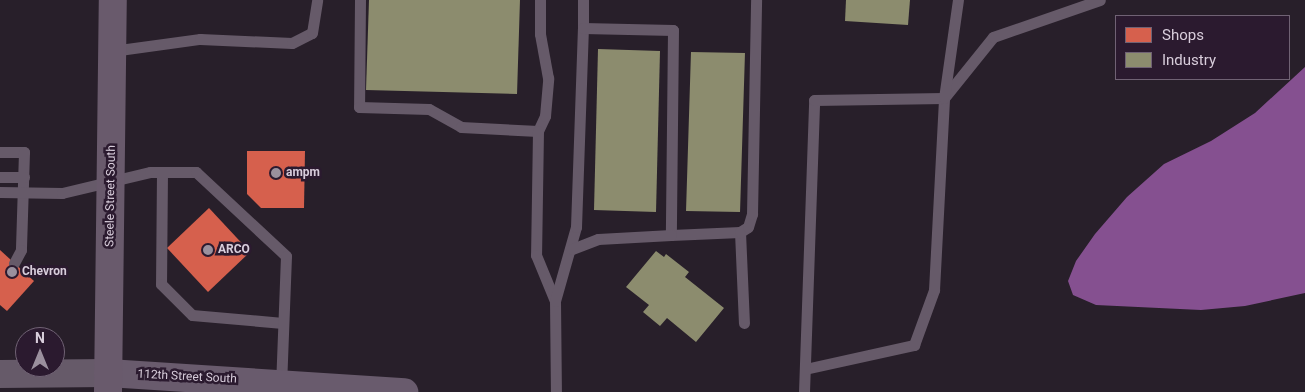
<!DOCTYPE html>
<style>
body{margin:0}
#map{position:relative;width:1305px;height:392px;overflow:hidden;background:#281f2a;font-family:Roboto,sans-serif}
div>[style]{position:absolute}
.water>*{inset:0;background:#855090}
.shops>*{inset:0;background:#d6604d}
.industry>*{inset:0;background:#8c8c6e}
.service>*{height:11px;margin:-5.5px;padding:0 5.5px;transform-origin:5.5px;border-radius:5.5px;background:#665a69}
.tertiary>*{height:28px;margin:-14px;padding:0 14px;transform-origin:14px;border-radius:14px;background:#665a69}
.secondary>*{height:28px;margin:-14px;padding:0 14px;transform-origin:14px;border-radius:14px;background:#695b6d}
.primary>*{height:28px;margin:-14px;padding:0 14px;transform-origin:14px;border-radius:14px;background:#695a6c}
.dots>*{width:14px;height:14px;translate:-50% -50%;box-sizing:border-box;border:2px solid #2b1a2f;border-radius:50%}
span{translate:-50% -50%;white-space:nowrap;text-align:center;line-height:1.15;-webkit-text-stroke:5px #2b1a2f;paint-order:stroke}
.poi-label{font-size:12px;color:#d8cddb;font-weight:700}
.left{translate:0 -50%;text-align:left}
.street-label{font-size:12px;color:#d8cddb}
.legend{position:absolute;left:1115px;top:15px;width:175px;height:65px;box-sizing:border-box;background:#2b1a2f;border:1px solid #706274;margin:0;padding:6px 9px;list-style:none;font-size:15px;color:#d8cddb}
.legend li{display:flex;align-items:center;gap:10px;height:25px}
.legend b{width:25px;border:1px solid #706274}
.north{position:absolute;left:15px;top:327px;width:50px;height:50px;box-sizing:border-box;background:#2b1a2f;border:1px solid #706274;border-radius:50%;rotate:0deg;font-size:14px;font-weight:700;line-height:20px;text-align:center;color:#d8cddb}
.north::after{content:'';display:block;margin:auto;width:18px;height:22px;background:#9a909d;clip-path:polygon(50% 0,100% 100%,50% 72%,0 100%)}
</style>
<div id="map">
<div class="water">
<div style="clip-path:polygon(1305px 67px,1305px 293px,1245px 306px,1201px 310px,1096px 305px,1073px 295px,1068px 281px,1076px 261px,1095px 234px,1127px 197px,1164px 164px,1211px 141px,1255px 113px)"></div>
</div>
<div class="shops">
<div style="clip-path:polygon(247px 151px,305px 151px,304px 208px,261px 208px,247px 194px)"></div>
<div style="clip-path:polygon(209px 208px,250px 252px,208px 292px,167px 248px)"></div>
<div style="clip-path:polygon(0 250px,34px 281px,7px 311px,0 305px)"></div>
</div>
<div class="industry">
<div style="clip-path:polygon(369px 0,520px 0,517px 94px,366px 90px)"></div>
<div style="clip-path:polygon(846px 0,910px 0,908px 25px,845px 21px)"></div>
<div style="clip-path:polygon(598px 49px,660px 51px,656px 212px,594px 210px)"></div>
<div style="clip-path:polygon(691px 52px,745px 53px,740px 212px,686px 211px)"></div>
<div style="clip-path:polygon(656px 251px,664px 257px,666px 254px,689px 272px,685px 277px,724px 308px,696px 342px,667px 318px,660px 326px,643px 312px,649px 305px,626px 287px)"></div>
</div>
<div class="service">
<div style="left:360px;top:0;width:107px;rotate:90.5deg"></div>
<div style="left:359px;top:107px;width:70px;rotate:1.6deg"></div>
<div style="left:429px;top:109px;width:37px;rotate:29deg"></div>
<div style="left:461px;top:127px;width:77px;rotate:3deg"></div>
<div style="left:538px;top:131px;width:17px;rotate:-65deg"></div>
<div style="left:545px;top:116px;width:38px;rotate:-85deg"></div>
<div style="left:548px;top:78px;width:45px;rotate:-100.3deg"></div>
<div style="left:540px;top:34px;width:34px;rotate:-90deg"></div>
<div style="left:583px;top:28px;width:28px;rotate:-90deg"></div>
<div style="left:112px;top:51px;width:89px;rotate:-7.8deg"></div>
<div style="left:200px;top:39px;width:92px;rotate:2.5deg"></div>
<div style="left:292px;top:43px;width:22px;rotate:-27deg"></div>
<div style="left:312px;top:33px;width:33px;rotate:-81deg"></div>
<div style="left:538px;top:131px;width:124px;rotate:90.9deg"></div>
<div style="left:536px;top:255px;width:50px;rotate:67.6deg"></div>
<div style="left:555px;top:301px;width:91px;rotate:89.4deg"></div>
<div style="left:0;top:152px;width:24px"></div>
<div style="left:24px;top:152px;width:98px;rotate:91.8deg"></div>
<div style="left:21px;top:250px;width:15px;rotate:118deg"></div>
<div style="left:162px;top:172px;width:112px;rotate:90.5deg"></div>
<div style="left:161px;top:284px;width:44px;rotate:45deg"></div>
<div style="left:192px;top:315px;width:91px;rotate:5deg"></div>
<div style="left:0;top:177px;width:24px"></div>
<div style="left:0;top:192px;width:62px;rotate:0.9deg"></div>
<div style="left:62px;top:193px;width:90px;rotate:-13.4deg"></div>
<div style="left:150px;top:172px;width:46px"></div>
<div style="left:196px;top:172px;width:123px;rotate:43deg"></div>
<div style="left:286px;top:256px;width:129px;rotate:92.2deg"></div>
<div style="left:740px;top:232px;width:91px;rotate:87.5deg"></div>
<div style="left:671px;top:235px;width:69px;rotate:-2.5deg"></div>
<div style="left:740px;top:232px;width:9px;rotate:-32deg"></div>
<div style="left:748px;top:227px;width:14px;rotate:-73deg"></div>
<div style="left:752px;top:214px;width:214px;rotate:-88.9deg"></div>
<div style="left:555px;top:301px;width:77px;rotate:-74.2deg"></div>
<div style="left:576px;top:227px;width:199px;rotate:-88deg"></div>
<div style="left:583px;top:28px;width:90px;rotate:1.3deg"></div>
<div style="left:673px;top:30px;width:205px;rotate:90.6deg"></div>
<div style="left:671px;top:235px;width:73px;rotate:176.9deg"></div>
<div style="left:598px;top:239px;width:28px;rotate:159deg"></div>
<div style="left:805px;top:369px;width:112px;rotate:-12.4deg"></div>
<div style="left:914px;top:345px;width:59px;rotate:-70deg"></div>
<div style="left:934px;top:290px;width:192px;rotate:-87deg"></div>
<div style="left:944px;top:98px;width:78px;rotate:-51.2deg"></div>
<div style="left:993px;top:37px;width:113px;rotate:-19.1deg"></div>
<div style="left:804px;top:392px;width:292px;rotate:-88deg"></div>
<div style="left:814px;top:100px;width:130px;rotate:-0.9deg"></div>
<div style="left:944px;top:98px;width:99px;rotate:-81.9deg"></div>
</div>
<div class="tertiary">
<div style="left:0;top:374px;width:108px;rotate:-0.5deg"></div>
</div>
<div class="secondary">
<div style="left:108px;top:373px;width:297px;rotate:3.7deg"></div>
</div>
<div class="primary">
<div style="left:108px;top:392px;width:392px;rotate:-89.3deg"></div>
</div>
<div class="dots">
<div style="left:276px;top:173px;background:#9a909d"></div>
<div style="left:208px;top:250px;background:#9a909d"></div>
<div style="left:12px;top:272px;background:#9a909d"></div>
</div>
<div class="poi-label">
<span class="left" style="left:286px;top:173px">ampm</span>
<span class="left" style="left:218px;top:250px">ARCO</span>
<span class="left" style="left:22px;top:272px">Chevron</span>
</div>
<div class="street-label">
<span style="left:111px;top:196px;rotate:-89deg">Steele Street South</span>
<span style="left:187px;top:377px;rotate:3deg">112th Street South</span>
</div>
<ul class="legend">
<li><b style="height:14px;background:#d6604d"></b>Shops</li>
<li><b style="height:14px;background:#8c8c6e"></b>Industry</li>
</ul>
<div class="north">N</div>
</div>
